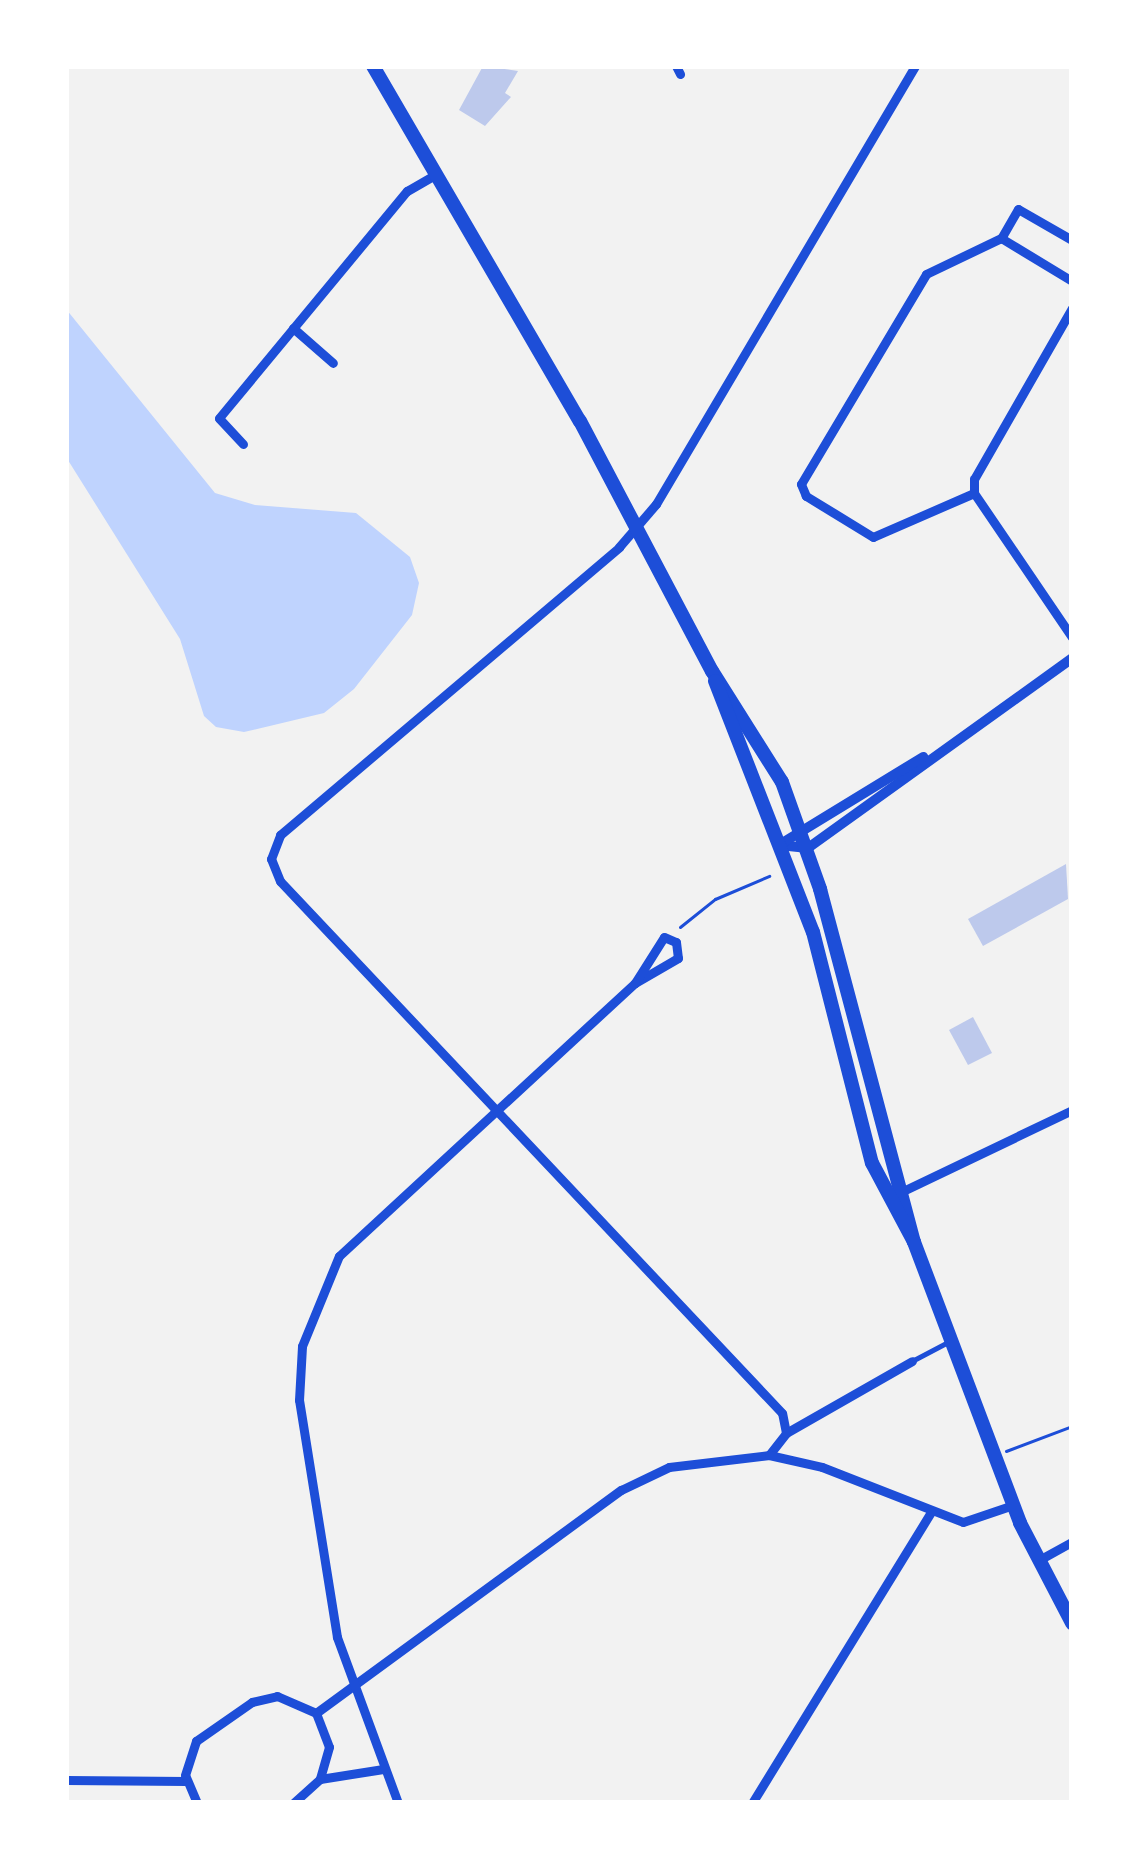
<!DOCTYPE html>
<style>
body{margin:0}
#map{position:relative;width:1138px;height:1869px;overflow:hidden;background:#f2f2f2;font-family:Signika,sans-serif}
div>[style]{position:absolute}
.water>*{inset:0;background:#bfd3fe}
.building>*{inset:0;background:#bdc9ec}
.path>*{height:3px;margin:-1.5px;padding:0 1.5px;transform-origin:1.5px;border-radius:1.5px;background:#1d4ed8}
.service>*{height:4.5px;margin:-2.25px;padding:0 2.25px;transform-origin:2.25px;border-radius:2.25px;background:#1d4ed8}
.minor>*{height:9px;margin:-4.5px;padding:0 4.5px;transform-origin:4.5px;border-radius:4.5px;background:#1d4ed8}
.tertiary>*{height:10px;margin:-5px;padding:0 5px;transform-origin:5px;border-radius:5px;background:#1d4ed8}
.primary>*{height:14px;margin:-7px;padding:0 7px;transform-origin:7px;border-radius:7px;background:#1d4ed8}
span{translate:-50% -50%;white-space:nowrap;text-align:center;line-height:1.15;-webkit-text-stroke:10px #fff;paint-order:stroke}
.frame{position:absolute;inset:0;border:69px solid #fff;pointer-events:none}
</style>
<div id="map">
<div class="water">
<div style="clip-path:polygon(66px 309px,215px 493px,255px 505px,356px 513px,410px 557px,419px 583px,412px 615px,354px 689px,324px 713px,244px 732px,216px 727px,204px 716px,180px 639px,66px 457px)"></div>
</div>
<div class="building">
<div style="clip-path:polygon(483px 66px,518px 71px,505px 93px,511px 97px,485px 126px,459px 110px)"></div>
<div style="clip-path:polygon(1066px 864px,1068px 899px,983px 946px,968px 919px)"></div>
<div style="clip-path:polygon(973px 1017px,992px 1053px,968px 1065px,949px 1030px)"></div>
</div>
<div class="path">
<div style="left:680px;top:927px;width:45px;rotate:-38.7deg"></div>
<div style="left:715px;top:899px;width:59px;rotate:-23.1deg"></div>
<div style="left:1006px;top:1451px;width:71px;rotate:-20.7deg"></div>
</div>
<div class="service">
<div style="left:912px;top:1361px;width:43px;rotate:-27.8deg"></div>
</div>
<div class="minor">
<div style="left:676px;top:66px;width:9px;rotate:63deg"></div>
<div style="left:1072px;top:240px;width:62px;rotate:-150.1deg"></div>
<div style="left:1018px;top:209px;width:34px;rotate:120deg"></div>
<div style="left:1001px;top:238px;width:83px;rotate:31.2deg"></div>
<div style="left:1072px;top:308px;width:197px;rotate:119.8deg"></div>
<div style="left:974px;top:479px;width:14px;rotate:90deg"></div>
<div style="left:974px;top:493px;width:174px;rotate:55.8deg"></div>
<div style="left:293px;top:328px;width:53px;rotate:41.2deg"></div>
<div style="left:243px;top:444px;width:35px;rotate:-133deg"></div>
<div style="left:219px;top:418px;width:295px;rotate:-50.4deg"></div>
<div style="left:407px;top:191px;width:32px;rotate:-30deg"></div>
<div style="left:974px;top:493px;width:110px;rotate:156.5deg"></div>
<div style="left:873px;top:537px;width:79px;rotate:-148.5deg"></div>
<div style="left:806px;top:496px;width:13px;rotate:-113deg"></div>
<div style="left:801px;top:484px;width:244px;rotate:-59.2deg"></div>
<div style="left:926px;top:274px;width:83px;rotate:-25.6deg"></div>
<div style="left:664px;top:937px;width:13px;rotate:23deg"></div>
<div style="left:676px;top:942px;width:16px;rotate:83deg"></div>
<div style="left:678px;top:958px;width:50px;rotate:149.8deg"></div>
<div style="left:635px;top:983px;width:54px;rotate:-57.8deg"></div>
<div style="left:903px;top:1191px;width:187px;rotate:-25.6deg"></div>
<div style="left:786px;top:1433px;width:145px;rotate:-29.7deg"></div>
<div style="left:769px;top:1455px;width:28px;rotate:-52deg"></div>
<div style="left:786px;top:1433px;width:20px;rotate:-101deg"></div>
<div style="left:782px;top:1413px;width:731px;rotate:-133.34deg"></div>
<div style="left:280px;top:881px;width:24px;rotate:-112deg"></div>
<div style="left:271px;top:859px;width:26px;rotate:-69deg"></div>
<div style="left:280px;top:835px;width:445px;rotate:-40.3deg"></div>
<div style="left:619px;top:547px;width:57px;rotate:-49.3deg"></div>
<div style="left:656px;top:504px;width:509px;rotate:-59.4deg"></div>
<div style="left:1039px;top:1560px;width:38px;rotate:-29deg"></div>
<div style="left:316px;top:1713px;width:378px;rotate:-36.2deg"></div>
<div style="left:621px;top:1490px;width:53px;rotate:-25.6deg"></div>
<div style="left:669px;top:1467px;width:101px;rotate:-6.8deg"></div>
<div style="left:769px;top:1455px;width:54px;rotate:12.8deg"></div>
<div style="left:822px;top:1467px;width:151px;rotate:21.3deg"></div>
<div style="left:963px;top:1522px;width:53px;rotate:-18.8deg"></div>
<div style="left:320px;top:1779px;width:64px;rotate:-9deg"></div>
<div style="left:66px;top:1780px;width:120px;rotate:0.5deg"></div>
<div style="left:197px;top:1803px;width:30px;rotate:-113deg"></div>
<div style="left:185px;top:1775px;width:36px;rotate:-72deg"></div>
<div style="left:196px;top:1741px;width:68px;rotate:-34.9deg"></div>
<div style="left:252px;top:1702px;width:26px;rotate:-13deg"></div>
<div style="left:277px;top:1696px;width:43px;rotate:23.6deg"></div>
<div style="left:316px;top:1713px;width:36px;rotate:69deg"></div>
<div style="left:329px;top:1747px;width:33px;rotate:106deg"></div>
<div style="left:320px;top:1779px;width:36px;rotate:138deg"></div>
<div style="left:398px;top:1803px;width:177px;rotate:-110.2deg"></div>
<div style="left:337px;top:1637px;width:240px;rotate:-99.1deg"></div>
<div style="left:299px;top:1400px;width:54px;rotate:-86.8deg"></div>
<div style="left:302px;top:1346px;width:97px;rotate:-67.7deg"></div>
<div style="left:339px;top:1256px;width:403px;rotate:-42.7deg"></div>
<div style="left:752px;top:1803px;width:342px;rotate:-58.4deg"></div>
</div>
<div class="tertiary">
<div style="left:779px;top:845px;width:29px;rotate:6deg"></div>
<div style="left:808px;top:848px;width:325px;rotate:-35.7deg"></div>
<div style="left:779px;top:845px;width:169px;rotate:-31.4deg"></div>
</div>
<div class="primary">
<div style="left:373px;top:66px;width:411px;rotate:59.8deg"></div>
<div style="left:580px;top:421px;width:283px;rotate:62.2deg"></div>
<div style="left:712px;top:671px;width:131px;rotate:57.8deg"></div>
<div style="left:782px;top:782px;width:114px;rotate:70.4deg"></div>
<div style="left:820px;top:889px;width:365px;rotate:75.1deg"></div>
<div style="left:715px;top:681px;width:269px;rotate:68.7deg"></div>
<div style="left:813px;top:932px;width:238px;rotate:75.7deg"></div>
<div style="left:872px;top:1163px;width:89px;rotate:62deg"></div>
<div style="left:914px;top:1242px;width:300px;rotate:69.3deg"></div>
<div style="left:1020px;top:1523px;width:113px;rotate:62.5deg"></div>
</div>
<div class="frame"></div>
</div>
